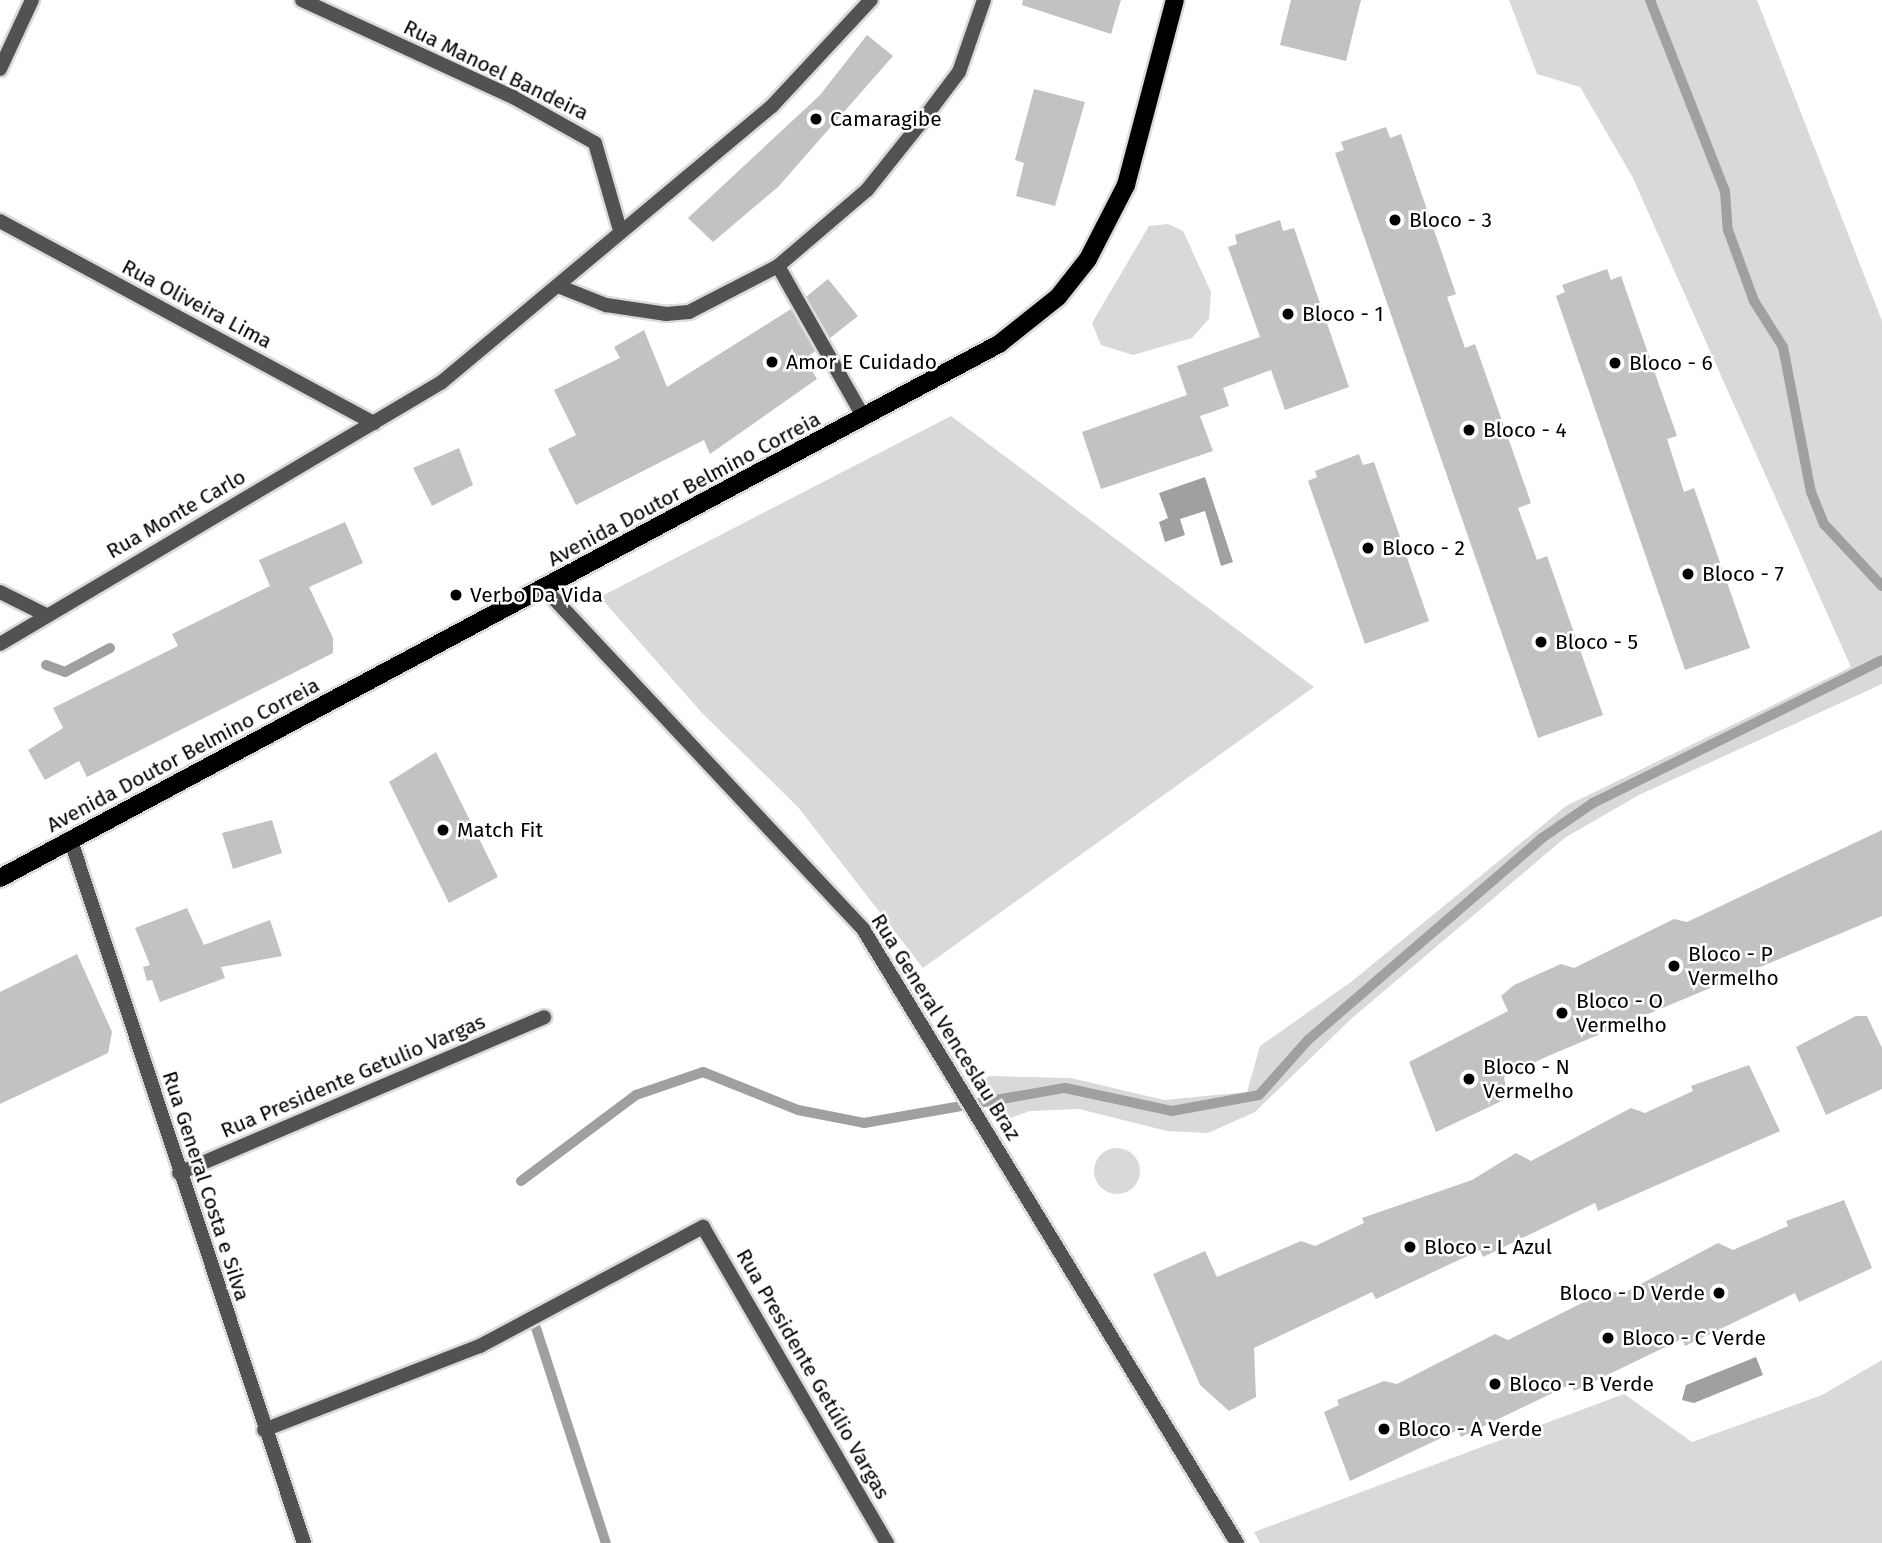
<!DOCTYPE html>
<meta charset="utf-8">
<style>
body{margin:0}
#map{position:relative;width:1882px;height:1543px;overflow:hidden;background:#fff;font-family:"Fira Sans",sans-serif}
div>[style]{position:absolute}
.green>*{inset:0;background:#d9d9d9}
.round{border-radius:50%}
.water>*{inset:0;background:#a0a0a0}
.stream>*{height:10px;margin:-5px;padding:0 5px;transform-origin:5px;border-radius:5px;background:#a0a0a0}
.building>*{inset:0;background:#c2c2c2}
.roads{filter:drop-shadow(2px 0 #dbdbdb) drop-shadow(-2px 0 #dbdbdb) drop-shadow(0 2px #dbdbdb) drop-shadow(0 -2px #dbdbdb)}
.minor>*{height:14px;margin:-7px;padding:0 7px;transform-origin:7px;border-radius:7px;background:#525252}
.primary>*{height:18px;margin:-9px;padding:0 9px;transform-origin:9px;border-radius:9px;background:#000}
.dots>*{width:19px;height:19px;translate:-50% -50%;box-sizing:border-box;border:4px solid #fff;border-radius:50%}
span{translate:-50% -50%;white-space:nowrap;text-align:center;line-height:1.15;-webkit-text-stroke:5px #fff;paint-order:stroke}
.street-label{font-size:21px;color:#000}
.poi-label{font-size:21px;color:#000}
.left{translate:0 -50%;text-align:left}
.right{translate:-100% -50%;text-align:right}
</style>
<div id="map">
<div class="green">
<div style="clip-path:polygon(1509px 0,1757px 0,1882px 321px,1882px 684px,1639px 795px,1566px 837px,1351px 1019px,1255px 1112px,1208px 1133px,1167px 1131px,1079px 1109px,1030px 1111px,997px 1123px,974px 1088px,989px 1076px,1071px 1078px,1164px 1100px,1247px 1092px,1260px 1046px,1351px 982px,1566px 806px,1851px 667px,1632px 176px,1580px 87px,1537px 74px)"></div>
<div style="clip-path:polygon(1168px 224px,1183px 231px,1211px 292px,1209px 319px,1192px 338px,1133px 355px,1101px 345px,1092px 323px,1149px 226px)"></div>
<div style="clip-path:polygon(951px 416px,1314px 687px,923px 968px,798px 807px,702px 713px,600px 597px)"></div>
<div class="round" style="left:1094px;top:1148px;width:46px;height:46px"></div>
<div style="clip-path:polygon(1882px 1360px,1882px 1543px,1260px 1543px,1254px 1532px,1624px 1394px,1692px 1442px,1822px 1395px)"></div>
</div>
<div class="water">
<div style="clip-path:polygon(1205px 477px,1233px 562px,1221px 566px,1205px 511px,1180px 519px,1185px 535px,1165px 542px,1159px 522px,1168px 518px,1159px 493px)"></div>
<div style="clip-path:polygon(1756px 1357px,1763px 1375px,1694px 1403px,1682px 1400px,1686px 1385px)"></div>
</div>
<div class="stream">
<div style="left:1650px;top:0;width:205px;rotate:68.6deg"></div>
<div style="left:1725px;top:191px;width:39px;rotate:86deg"></div>
<div style="left:1728px;top:230px;width:76px;rotate:69.9deg"></div>
<div style="left:1754px;top:301px;width:54px;rotate:57.8deg"></div>
<div style="left:1783px;top:347px;width:148px;rotate:79.1deg"></div>
<div style="left:1811px;top:492px;width:35px;rotate:68deg"></div>
<div style="left:1824px;top:524px;width:85px;rotate:46.9deg"></div>
<div style="left:46px;top:665px;width:20px;rotate:20deg"></div>
<div style="left:65px;top:672px;width:51px;rotate:-28.1deg"></div>
<div style="left:521px;top:1181px;width:144px;rotate:-36.8deg"></div>
<div style="left:636px;top:1095px;width:71px;rotate:-18.9deg"></div>
<div style="left:703px;top:1072px;width:102px;rotate:21.8deg"></div>
<div style="left:798px;top:1110px;width:67px;rotate:11.1deg"></div>
<div style="left:864px;top:1123px;width:204px;rotate:-9.9deg"></div>
<div style="left:1065px;top:1088px;width:109px;rotate:12.1deg"></div>
<div style="left:1172px;top:1111px;width:88px;rotate:-10.4deg"></div>
<div style="left:1259px;top:1095px;width:74px;rotate:-48.3deg"></div>
<div style="left:1308px;top:1040px;width:309px;rotate:-40.8deg"></div>
<div style="left:1542px;top:838px;width:62px;rotate:-34.5deg"></div>
<div style="left:1593px;top:803px;width:322px;rotate:-26.3deg"></div>
<div style="left:536px;top:1328px;width:226px;rotate:72deg"></div>
</div>
<div class="building">
<div style="clip-path:polygon(1023px 0,1121px 0,1111px 34px,1022px 5px)"></div>
<div style="clip-path:polygon(1291px 0,1361px 0,1346px 61px,1280px 45px)"></div>
<div style="clip-path:polygon(867px 35px,893px 56px,778px 187px,713px 242px,688px 218px,820px 95px)"></div>
<div style="clip-path:polygon(1034px 89px,1085px 102px,1055px 206px,1016px 196px,1024px 163px,1015px 160px)"></div>
<div style="clip-path:polygon(1386px 127px,1390px 138px,1401px 134px,1456px 294px,1447px 297px,1465px 348px,1475px 344px,1531px 503px,1518px 508px,1537px 560px,1547px 556px,1603px 715px,1538px 738px,1335px 153px,1344px 150px,1341px 142px)"></div>
<div style="clip-path:polygon(1280px 220px,1283px 231px,1294px 228px,1349px 387px,1285px 410px,1271px 370px,1223px 388px,1229px 406px,1200px 416px,1213px 451px,1101px 489px,1082px 432px,1187px 395px,1177px 366px,1260px 337px,1228px 247px,1237px 244px,1235px 235px)"></div>
<div style="clip-path:polygon(1607px 269px,1611px 280px,1621px 276px,1677px 436px,1667px 439px,1684px 492px,1694px 488px,1750px 648px,1685px 670px,1556px 296px,1565px 292px,1562px 285px)"></div>
<div style="clip-path:polygon(828px 279px,858px 316px,830px 338px,806px 297px)"></div>
<div style="clip-path:polygon(791px 309px,815px 351px,805px 359px,817px 379px,710px 454px,704px 440px,576px 505px,548px 449px,576px 435px,554px 390px,620px 358px,614px 347px,644px 330px,667px 387px)"></div>
<div style="clip-path:polygon(459px 448px,473px 485px,432px 506px,413px 468px)"></div>
<div style="clip-path:polygon(1359px 454px,1363px 465px,1374px 462px,1429px 621px,1365px 644px,1308px 481px,1317px 477px,1315px 471px)"></div>
<div style="clip-path:polygon(345px 522px,363px 563px,309px 587px,333px 638px,333px 653px,87px 777px,79px 761px,45px 780px,28px 750px,63px 728px,53px 708px,178px 646px,172px 634px,270px 586px,259px 560px)"></div>
<div style="clip-path:polygon(436px 752px,498px 877px,449px 903px,389px 782px)"></div>
<div style="clip-path:polygon(272px 820px,282px 853px,233px 869px,222px 833px)"></div>
<div style="clip-path:polygon(1882px 830px,1882px 916px,1548px 1056px,1504px 1077px,1508px 1098px,1436px 1132px,1409px 1062px,1508px 1011px,1501px 996px,1514px 985px,1561px 964px,1574px 968px,1674px 919px,1687px 922px)"></div>
<div style="clip-path:polygon(187px 908px,204px 945px,270px 920px,282px 956px,221px 967px,225px 978px,160px 1002px,152px 980px,147px 981px,143px 967px,150px 965px,135px 928px)"></div>
<div style="clip-path:polygon(77px 954px,112px 1032px,108px 1053px,0 1104px,0 992px)"></div>
<div style="clip-path:polygon(1856px 1016px,1867px 1016px,1882px 1048px,1882px 1089px,1826px 1115px,1796px 1047px)"></div>
<div style="clip-path:polygon(1749px 1065px,1780px 1131px,1598px 1211px,1595px 1203px,1483px 1257px,1480px 1250px,1376px 1299px,1372px 1292px,1254px 1348px,1256px 1397px,1229px 1411px,1200px 1385px,1153px 1274px,1205px 1251px,1217px 1277px,1301px 1241px,1315px 1246px,1364px 1223px,1362px 1218px,1472px 1180px,1516px 1153px,1531px 1161px,1631px 1108px,1645px 1113px,1693px 1091px,1691px 1086px)"></div>
<div style="clip-path:polygon(1844px 1200px,1872px 1268px,1799px 1302px,1795px 1293px,1685px 1346px,1682px 1339px,1574px 1391px,1571px 1384px,1461px 1437px,1458px 1430px,1350px 1481px,1324px 1412px,1339px 1405px,1337px 1400px,1384px 1381px,1397px 1384px,1495px 1334px,1508px 1340px,1608px 1290px,1622px 1294px,1718px 1243px,1733px 1250px,1788px 1226px,1786px 1221px)"></div>
</div>
<div class="roads">
<div class="minor">
<div style="left:302px;top:0;width:232px;rotate:24.7deg"></div>
<div style="left:513px;top:97px;width:94px;rotate:29.3deg"></div>
<div style="left:595px;top:143px;width:91px;rotate:74deg"></div>
<div style="left:0;top:69px;width:76px;rotate:-65.1deg"></div>
<div style="left:0;top:221px;width:425px;rotate:28.4deg"></div>
<div style="left:778px;top:266px;width:117px;rotate:-40.5deg"></div>
<div style="left:867px;top:190px;width:83px;rotate:-51.3deg"></div>
<div style="left:919px;top:125px;width:66px;rotate:-53deg"></div>
<div style="left:959px;top:72px;width:76px;rotate:-70.9deg"></div>
<div style="left:558px;top:286px;width:52px;rotate:21.6deg"></div>
<div style="left:606px;top:305px;width:61px;rotate:8.5deg"></div>
<div style="left:666px;top:314px;width:23px;rotate:-5deg"></div>
<div style="left:689px;top:312px;width:100px;rotate:-27.3deg"></div>
<div style="left:778px;top:266px;width:175px;rotate:60.5deg"></div>
<div style="left:545px;top:589px;width:466px;rotate:46.9deg"></div>
<div style="left:863px;top:929px;width:719px;rotate:58.65deg"></div>
<div style="left:0;top:592px;width:51px;rotate:26.6deg"></div>
<div style="left:0;top:644px;width:514px;rotate:-30.66deg"></div>
<div style="left:442px;top:382px;width:430px;rotate:-39.9deg"></div>
<div style="left:772px;top:106px;width:145px;rotate:-47deg"></div>
<div style="left:71px;top:841px;width:740px;rotate:71.64deg"></div>
<div style="left:179px;top:1173px;width:397px;rotate:-23.1deg"></div>
<div style="left:264px;top:1430px;width:232px;rotate:-21.3deg"></div>
<div style="left:480px;top:1346px;width:253px;rotate:-28.1deg"></div>
<div style="left:703px;top:1227px;width:366px;rotate:59.8deg"></div>
</div>
<div class="primary">
<div style="left:0;top:878px;width:1133px;rotate:-28.13deg"></div>
<div style="left:999px;top:344px;width:75px;rotate:-38.5deg"></div>
<div style="left:1058px;top:297px;width:48px;rotate:-51.7deg"></div>
<div style="left:1088px;top:259px;width:83px;rotate:-62.8deg"></div>
<div style="left:1126px;top:185px;width:191px;rotate:-75.2deg"></div>
</div>
</div>
<div class="dots">
<div style="left:816px;top:119px;background:#000"></div>
<div style="left:1395px;top:220px;background:#000"></div>
<div style="left:1288px;top:314px;background:#000"></div>
<div style="left:772px;top:362px;background:#000"></div>
<div style="left:1615px;top:363px;background:#000"></div>
<div style="left:1469px;top:430px;background:#000"></div>
<div style="left:1368px;top:548px;background:#000"></div>
<div style="left:1688px;top:574px;background:#000"></div>
<div style="left:456px;top:595px;background:#000"></div>
<div style="left:1541px;top:642px;background:#000"></div>
<div style="left:443px;top:830px;background:#000"></div>
<div style="left:1674px;top:966px;background:#000"></div>
<div style="left:1562px;top:1013px;background:#000"></div>
<div style="left:1469px;top:1079px;background:#000"></div>
<div style="left:1410px;top:1247px;background:#000"></div>
<div style="left:1719px;top:1293px;background:#000"></div>
<div style="left:1608px;top:1338px;background:#000"></div>
<div style="left:1495px;top:1384px;background:#000"></div>
<div style="left:1384px;top:1429px;background:#000"></div>
</div>
<div class="street-label">
<span style="left:496px;top:70px;rotate:26deg">Rua Manoel Bandeira</span>
<span style="left:197px;top:304px;rotate:28deg">Rua Oliveira Lima</span>
<span style="left:684px;top:489px;rotate:-28deg">Avenida Doutor Belmino Correia</span>
<span style="left:176px;top:514px;rotate:-30deg">Rua Monte Carlo</span>
<span style="left:183px;top:755px;rotate:-28deg">Avenida Doutor Belmino Correia</span>
<span style="left:946px;top:1027px;rotate:58deg">Rua General Venceslau Braz</span>
<span style="left:353px;top:1076px;rotate:-23deg">Rua Presidente Getulio Vargas</span>
<span style="left:206px;top:1186px;rotate:72deg">Rua General Costa e Silva</span>
<span style="left:813px;top:1374px;rotate:60deg">Rua Presidente Getúlio Vargas</span>
</div>
<div class="poi-label">
<span class="left" style="left:830px;top:119px">Camaragibe</span>
<span class="left" style="left:1409px;top:220px">Bloco - 3</span>
<span class="left" style="left:1302px;top:314px">Bloco - 1</span>
<span class="left" style="left:786px;top:362px">Amor E Cuidado</span>
<span class="left" style="left:1629px;top:363px">Bloco - 6</span>
<span class="left" style="left:1483px;top:430px">Bloco - 4</span>
<span class="left" style="left:1382px;top:548px">Bloco - 2</span>
<span class="left" style="left:1702px;top:574px">Bloco - 7</span>
<span class="left" style="left:470px;top:595px">Verbo Da Vida</span>
<span class="left" style="left:1555px;top:642px">Bloco - 5</span>
<span class="left" style="left:457px;top:830px">Match Fit</span>
<span class="left" style="left:1688px;top:966px">Bloco - P<br>Vermelho</span>
<span class="left" style="left:1576px;top:1013px">Bloco - O<br>Vermelho</span>
<span class="left" style="left:1483px;top:1079px">Bloco - N<br>Vermelho</span>
<span class="left" style="left:1424px;top:1247px">Bloco - L Azul</span>
<span class="right" style="left:1705px;top:1293px">Bloco - D Verde</span>
<span class="left" style="left:1622px;top:1338px">Bloco - C Verde</span>
<span class="left" style="left:1509px;top:1384px">Bloco - B Verde</span>
<span class="left" style="left:1398px;top:1429px">Bloco - A Verde</span>
</div>
</div>
